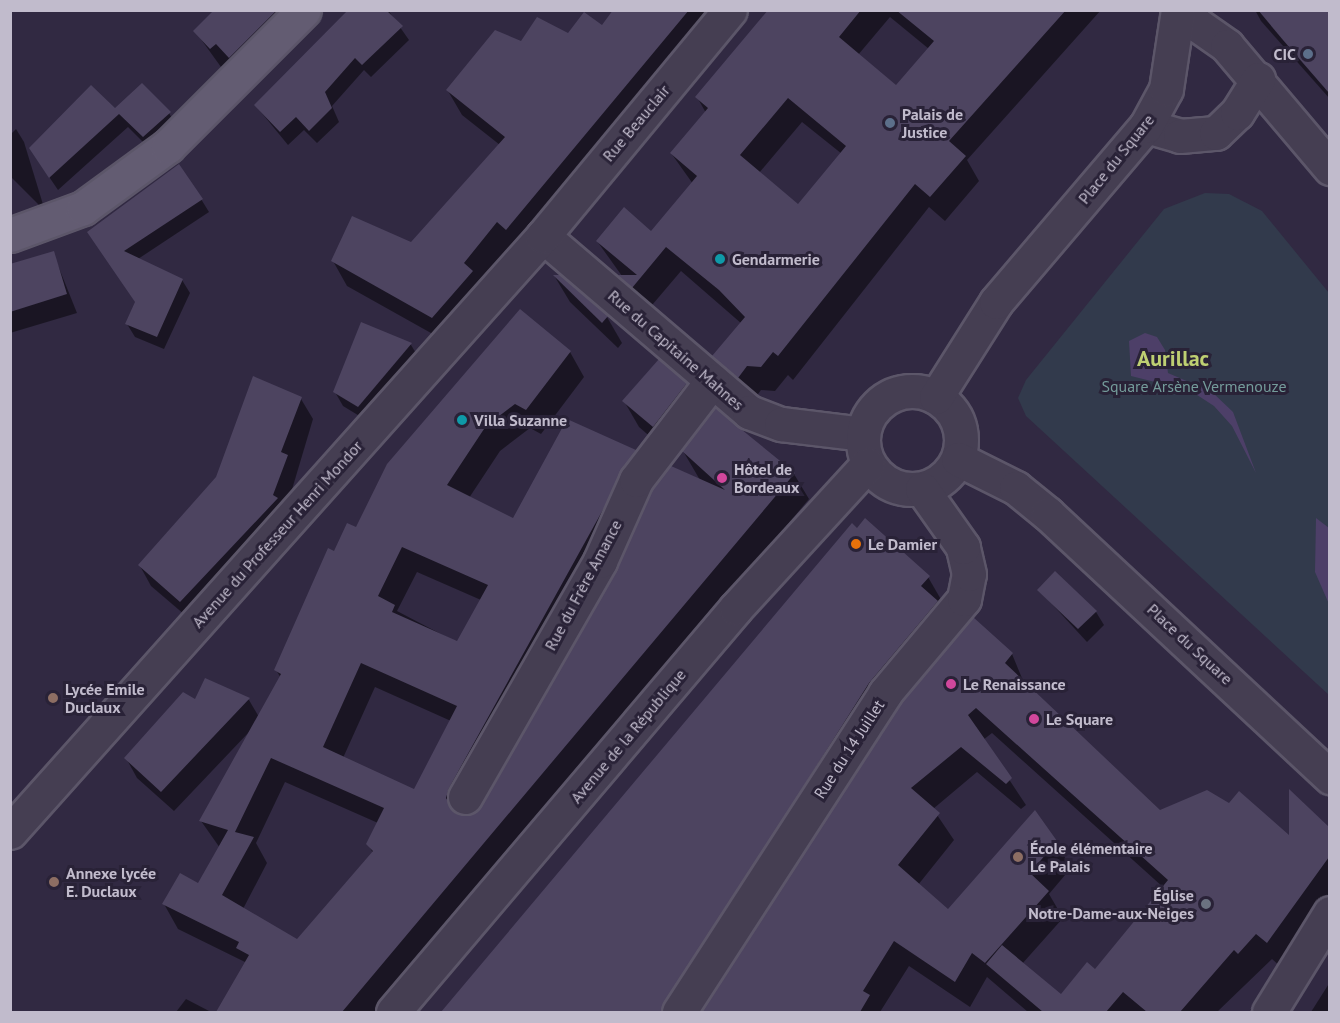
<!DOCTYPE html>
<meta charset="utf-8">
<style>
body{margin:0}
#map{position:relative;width:1340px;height:1023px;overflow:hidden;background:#312942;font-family:"PT Sans",sans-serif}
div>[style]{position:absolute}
.green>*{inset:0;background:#323a4c}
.water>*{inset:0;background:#4d3f68}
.shadow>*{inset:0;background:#0007}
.building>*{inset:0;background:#4d4460}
.roads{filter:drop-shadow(2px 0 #5c5669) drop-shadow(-2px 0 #5c5669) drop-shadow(0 2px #5c5669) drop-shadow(0 -2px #5c5669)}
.minor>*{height:33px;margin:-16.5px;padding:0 16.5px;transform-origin:16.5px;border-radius:16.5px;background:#453e52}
.minor>.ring{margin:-16.5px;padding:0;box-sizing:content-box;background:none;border:33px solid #453e52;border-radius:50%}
.major>*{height:33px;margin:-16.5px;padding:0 16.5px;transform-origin:16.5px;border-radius:16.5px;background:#635c72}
.dots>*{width:16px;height:16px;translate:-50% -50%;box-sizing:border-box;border:3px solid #292237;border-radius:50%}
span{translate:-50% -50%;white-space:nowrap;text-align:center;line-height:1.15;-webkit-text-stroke:6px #292237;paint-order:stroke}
.poi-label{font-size:16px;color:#c1bbcc;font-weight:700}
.right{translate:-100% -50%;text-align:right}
.left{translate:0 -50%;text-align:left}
.street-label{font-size:16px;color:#c1bbcc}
.park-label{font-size:16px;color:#749b9a}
.district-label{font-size:22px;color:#becf72;font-weight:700}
.frame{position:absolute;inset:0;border:12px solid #c1bbcc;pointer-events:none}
</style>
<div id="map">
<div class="green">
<div style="clip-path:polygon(1205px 193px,1229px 194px,1262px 211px,1329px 293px,1329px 695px,1026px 416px,1018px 398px,1026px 380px,1164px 209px)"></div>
</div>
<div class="water">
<div style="clip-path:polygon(1145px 333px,1157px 337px,1165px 350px,1168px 373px,1212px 392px,1233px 412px,1256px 473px,1232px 426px,1214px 406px,1191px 391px,1131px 376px,1129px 341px)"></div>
<div style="clip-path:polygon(1316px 518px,1329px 528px,1329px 604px,1315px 572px)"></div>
</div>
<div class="shadow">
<div style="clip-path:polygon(217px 10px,305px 10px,241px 76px,228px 62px,221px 67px,195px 31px)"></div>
<div style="clip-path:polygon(349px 10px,388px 10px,409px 40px,371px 77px,364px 70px,332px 106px,339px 122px,317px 143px,304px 130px,288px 145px,256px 106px)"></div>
<div style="clip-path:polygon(614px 10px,722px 10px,521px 254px,512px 246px,480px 285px,447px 342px,347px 286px,333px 261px,411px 244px,500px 145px,462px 115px,448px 91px,522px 43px,603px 27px)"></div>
<div style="clip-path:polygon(evenodd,769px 10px,1101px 10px,967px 160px,979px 181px,945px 221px,929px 207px,793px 380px,788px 375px,775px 391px,761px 390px,753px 401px,728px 381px,714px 356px,742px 324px,681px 271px,647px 311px,597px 241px,651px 234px,693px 184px,671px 153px,706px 113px,697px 97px,769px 10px,890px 17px,929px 49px,896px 88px,858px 55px,890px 17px,769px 10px,802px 122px,842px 154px,798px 207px,759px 173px,802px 122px)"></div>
<div style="clip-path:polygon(1255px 10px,1330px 10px,1330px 99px,1261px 21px)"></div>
<div style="clip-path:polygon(115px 110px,169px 113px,177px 127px,151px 150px,128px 127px,58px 190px,39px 162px)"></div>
<div style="clip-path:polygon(16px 129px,24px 142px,45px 211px,10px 176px,10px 135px)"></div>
<div style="clip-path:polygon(201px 199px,209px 212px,138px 259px,182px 280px,190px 293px,164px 349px,135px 337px,127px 324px,136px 303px,89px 232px)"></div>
<div style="clip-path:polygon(53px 253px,77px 313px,10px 333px,10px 265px)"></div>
<div style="clip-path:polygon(555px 277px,607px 317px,622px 343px,618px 348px,570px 302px)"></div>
<div style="clip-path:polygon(361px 324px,411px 345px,419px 358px,366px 420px,343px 406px,335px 392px)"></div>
<div style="clip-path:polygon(evenodd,570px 352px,584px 377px,541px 434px,530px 428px,500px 451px,469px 498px,514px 520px,635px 451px,649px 476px,462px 816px,482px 807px,700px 480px,683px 451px,715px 410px,794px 474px,809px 499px,378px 1012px,217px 1012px,247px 963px,178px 929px,164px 904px,199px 885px,220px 848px,201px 821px,250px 731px,174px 811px,137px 778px,126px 758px,195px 701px,206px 680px,249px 700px,259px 717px,281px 678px,276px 670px,335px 553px,357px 529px,570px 352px,417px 572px,481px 600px,458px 643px,397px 611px,417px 572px,570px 352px,375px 687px,451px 721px,415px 791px,343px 758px,375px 687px,570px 352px,285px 782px,378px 823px,368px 844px,373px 853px,297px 941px,243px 909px,267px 863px,256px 843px,285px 782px)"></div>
<div style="clip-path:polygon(685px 384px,700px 410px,668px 452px,639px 427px,624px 401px)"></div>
<div style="clip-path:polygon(301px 399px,313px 419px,285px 513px,192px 621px,151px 586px,140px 566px,218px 477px)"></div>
<div style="clip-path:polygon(825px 558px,928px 577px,943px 603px,884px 709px,688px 1012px,443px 1012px)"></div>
<div style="clip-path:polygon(1039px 590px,1096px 612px,1104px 625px,1087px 642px)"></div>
<div style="clip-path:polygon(evenodd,1012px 654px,1024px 683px,1160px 812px,1290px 838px,1290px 792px,1330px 829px,1330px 903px,1282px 968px,1272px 959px,1217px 1012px,1028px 1012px,987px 977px,970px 1007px,909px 966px,880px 1012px,703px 1012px,901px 705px,1012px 654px,992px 733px,1164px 888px,1095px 971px,1061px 997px,1022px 964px,1063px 918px,1049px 894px,1071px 868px,1056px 842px,948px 911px,918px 885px,954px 840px,933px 809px,977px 772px,1021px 809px,1026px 805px,983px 740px,992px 733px)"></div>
<div style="clip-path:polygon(1330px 982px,1330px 1012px,1311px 1012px)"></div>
<div style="clip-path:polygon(186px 999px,211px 1012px,176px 1012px)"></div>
</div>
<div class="building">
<div style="clip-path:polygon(214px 10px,277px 10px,229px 58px,216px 44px,210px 49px,193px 31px)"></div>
<div style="clip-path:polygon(348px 10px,386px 10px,403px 26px,362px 65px,355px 58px,325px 92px,332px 108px,309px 131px,296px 117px,280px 132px,254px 105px)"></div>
<div style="clip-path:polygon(613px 10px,689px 10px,506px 230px,497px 222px,464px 263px,473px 271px,432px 318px,331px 261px,352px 216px,411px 242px,505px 137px,446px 90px,495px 30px,521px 41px,537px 17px,568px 33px,584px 12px,602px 25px)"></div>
<div style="clip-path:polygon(evenodd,768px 10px,861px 10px,839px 37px,896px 85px,934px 41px,896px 10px,1066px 10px,949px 141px,966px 156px,930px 197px,915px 184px,778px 356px,773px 352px,761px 367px,747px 366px,738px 378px,712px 356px,745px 317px,719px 290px,666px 247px,632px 288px,618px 275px,637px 275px,596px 241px,624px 207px,651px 231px,697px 176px,670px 153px,708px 108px,695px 97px,768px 10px,788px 98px,846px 146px,798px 204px,740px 155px,788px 98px)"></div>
<div style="clip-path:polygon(1258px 10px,1329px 10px,1329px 93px,1283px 40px)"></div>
<div style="clip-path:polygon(142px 83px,171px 112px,143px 137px,119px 114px,49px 178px,29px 148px,91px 85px,115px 108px)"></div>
<div style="clip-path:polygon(179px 164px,203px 199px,124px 251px,183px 279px,157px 337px,125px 324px,135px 302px,87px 232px)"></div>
<div style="clip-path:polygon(54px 251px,67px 294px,10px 312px,10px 264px)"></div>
<div style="clip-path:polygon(553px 275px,560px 275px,608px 316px,602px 323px)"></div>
<div style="clip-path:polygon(evenodd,520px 309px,571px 351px,526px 410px,515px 404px,486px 426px,447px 485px,513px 518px,567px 419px,636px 450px,449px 788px,446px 798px,455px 813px,466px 816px,481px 806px,616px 570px,652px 490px,671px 466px,725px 490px,682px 451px,715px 408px,795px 473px,342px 1012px,216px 1012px,249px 955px,236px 948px,239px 942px,162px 904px,180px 873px,198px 883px,228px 830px,199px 821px,281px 674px,274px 670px,328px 548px,334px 551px,347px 523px,356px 527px,387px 464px,520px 309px,402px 547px,488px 585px,457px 641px,392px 612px,395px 605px,378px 596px,402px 547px,520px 309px,361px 663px,457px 706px,414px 789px,323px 747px,361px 663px,520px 309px,271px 758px,384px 808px,366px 844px,373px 851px,297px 939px,222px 895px,254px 837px,235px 832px,271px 758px)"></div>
<div style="clip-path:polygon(361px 322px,412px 343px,358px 407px,333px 392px)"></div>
<div style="clip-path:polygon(659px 359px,687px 383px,653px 427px,622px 401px)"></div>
<div style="clip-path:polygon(253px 376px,302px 397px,281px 452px,288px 455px,273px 495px,278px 498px,180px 602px,138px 565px,216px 477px)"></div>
<div style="clip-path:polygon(865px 518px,930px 576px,921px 586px,938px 601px,869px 683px,661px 1012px,441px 1012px,852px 523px,857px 528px)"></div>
<div style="clip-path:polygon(1055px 571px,1097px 611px,1078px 629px,1037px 590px)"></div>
<div style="clip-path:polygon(973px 617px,1013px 653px,1005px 663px,1160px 810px,1207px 790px,1229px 803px,1239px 791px,1289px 835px,1289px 789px,1329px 827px,1329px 857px,1267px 943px,1256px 934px,1238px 954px,1234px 950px,1180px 1012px,1147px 1012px,1123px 992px,1106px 1012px,1043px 1012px,986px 964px,1002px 945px,1061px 994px,1087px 962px,1095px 969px,1168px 880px,976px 708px,968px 715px,1012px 778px,1006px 784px,961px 747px,911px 788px,940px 813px,898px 865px,948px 909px,1035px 810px,1057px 841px,1030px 873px,1049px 891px,985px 963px,972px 953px,955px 982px,894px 941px,863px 991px,870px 995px,860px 1012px,701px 1012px,900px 704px)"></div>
<div style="clip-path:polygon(205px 678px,250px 698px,161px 792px,124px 758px,183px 692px,195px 699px)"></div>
</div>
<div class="roads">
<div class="minor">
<div style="left:1179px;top:21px;width:17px;rotate:10deg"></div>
<div style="left:1196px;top:24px;width:38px;rotate:35deg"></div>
<div style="left:1227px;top:46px;width:160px;rotate:49.8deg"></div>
<div style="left:1146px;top:126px;width:35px;rotate:16deg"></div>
<div style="left:1180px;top:136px;width:36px;rotate:-5deg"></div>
<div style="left:1216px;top:133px;width:29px;rotate:-44deg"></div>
<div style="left:1237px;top:113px;width:40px;rotate:-58deg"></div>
<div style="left:543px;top:236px;width:271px;rotate:40.5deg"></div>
<div style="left:749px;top:412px;width:34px;rotate:21deg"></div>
<div style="left:781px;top:424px;width:82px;rotate:7deg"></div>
<div class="ring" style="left:863px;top:391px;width:65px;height:65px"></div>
<div style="left:936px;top:397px;width:112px;rotate:-57.7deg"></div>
<div style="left:996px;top:302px;width:231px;rotate:-49.6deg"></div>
<div style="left:1146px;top:126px;width:42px;rotate:-61.6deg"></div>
<div style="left:1166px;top:89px;width:80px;rotate:-81.4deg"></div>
<div style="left:958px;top:459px;width:65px;rotate:26.6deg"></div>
<div style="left:1016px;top:488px;width:41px;rotate:39.1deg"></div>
<div style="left:1048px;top:514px;width:386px;rotate:43deg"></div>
<div style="left:465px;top:797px;width:272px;rotate:-60.2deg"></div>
<div style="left:600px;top:561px;width:89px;rotate:-66deg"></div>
<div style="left:636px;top:480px;width:125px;rotate:-52.5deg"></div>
<div style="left:10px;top:832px;width:800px;rotate:-48.19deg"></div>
<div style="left:543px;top:236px;width:293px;rotate:-50.4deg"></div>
<div style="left:393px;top:1012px;width:530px;rotate:-49.67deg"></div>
<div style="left:736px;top:608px;width:195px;rotate:-47.5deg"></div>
<div style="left:679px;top:1012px;width:380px;rotate:-57.1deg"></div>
<div style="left:885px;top:693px;width:123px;rotate:-50deg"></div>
<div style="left:964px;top:599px;width:25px;rotate:-79deg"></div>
<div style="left:969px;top:574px;width:28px;rotate:-103deg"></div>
<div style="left:963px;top:547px;width:71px;rotate:-125.3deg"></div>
<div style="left:1269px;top:1012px;width:116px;rotate:-58.4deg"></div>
</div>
<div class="major">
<div style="left:10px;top:235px;width:78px;rotate:-20.3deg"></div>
<div style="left:83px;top:208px;width:105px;rotate:-36.1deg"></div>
<div style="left:168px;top:146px;width:192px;rotate:-45deg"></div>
</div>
</div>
<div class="dots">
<div style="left:1308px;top:54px;background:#5c6f8a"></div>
<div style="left:890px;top:123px;background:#5c6f8a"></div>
<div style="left:720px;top:259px;background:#0f9aa8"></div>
<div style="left:462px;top:420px;background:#0f9aa8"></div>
<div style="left:722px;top:478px;background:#d1479c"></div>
<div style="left:856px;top:544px;background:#e8710a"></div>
<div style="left:951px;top:684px;background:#d1479c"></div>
<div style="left:53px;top:698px;background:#8d6e63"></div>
<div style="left:1034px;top:719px;background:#d1479c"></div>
<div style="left:1018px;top:857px;background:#8d6e63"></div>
<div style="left:54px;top:882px;background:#8d6e63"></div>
<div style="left:1206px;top:904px;background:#6b7280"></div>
</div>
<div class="poi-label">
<span class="right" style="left:1296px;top:54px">CIC</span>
<span class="left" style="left:902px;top:123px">Palais de<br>Justice</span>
<span class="left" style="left:732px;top:259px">Gendarmerie</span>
<span class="left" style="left:474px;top:420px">Villa Suzanne</span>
<span class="left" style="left:734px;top:478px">Hôtel de<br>Bordeaux</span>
<span class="left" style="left:868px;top:544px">Le Damier</span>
<span class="left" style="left:963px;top:684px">Le Renaissance</span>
<span class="left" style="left:65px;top:698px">Lycée Emile<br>Duclaux</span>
<span class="left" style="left:1046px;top:719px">Le Square</span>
<span class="left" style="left:1030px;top:857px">École élémentaire<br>Le Palais</span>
<span class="left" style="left:66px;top:882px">Annexe lycée<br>E. Duclaux</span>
<span class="right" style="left:1194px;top:904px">Église<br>Notre-Dame-aux-Neiges</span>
</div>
<div class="street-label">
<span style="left:636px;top:123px;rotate:-50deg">Rue Beauclair</span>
<span style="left:1116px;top:159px;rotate:-51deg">Place du Square</span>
<span style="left:676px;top:350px;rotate:41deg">Rue du Capitaine Mahnes</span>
<span style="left:277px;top:534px;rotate:-48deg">Avenue du Professeur Henri Mondor</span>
<span style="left:583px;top:585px;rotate:-62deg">Rue du Frère Amance</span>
<span style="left:1190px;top:644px;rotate:43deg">Place du Square</span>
<span style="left:628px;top:736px;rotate:-50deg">Avenue de la République</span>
<span style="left:849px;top:749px;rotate:-57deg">Rue du 14 Juillet</span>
</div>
<div class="park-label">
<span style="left:1194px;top:386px">Square Arsène Vermenouze</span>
</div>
<div class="district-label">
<span style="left:1173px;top:359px">Aurillac</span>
</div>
<div class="frame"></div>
</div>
